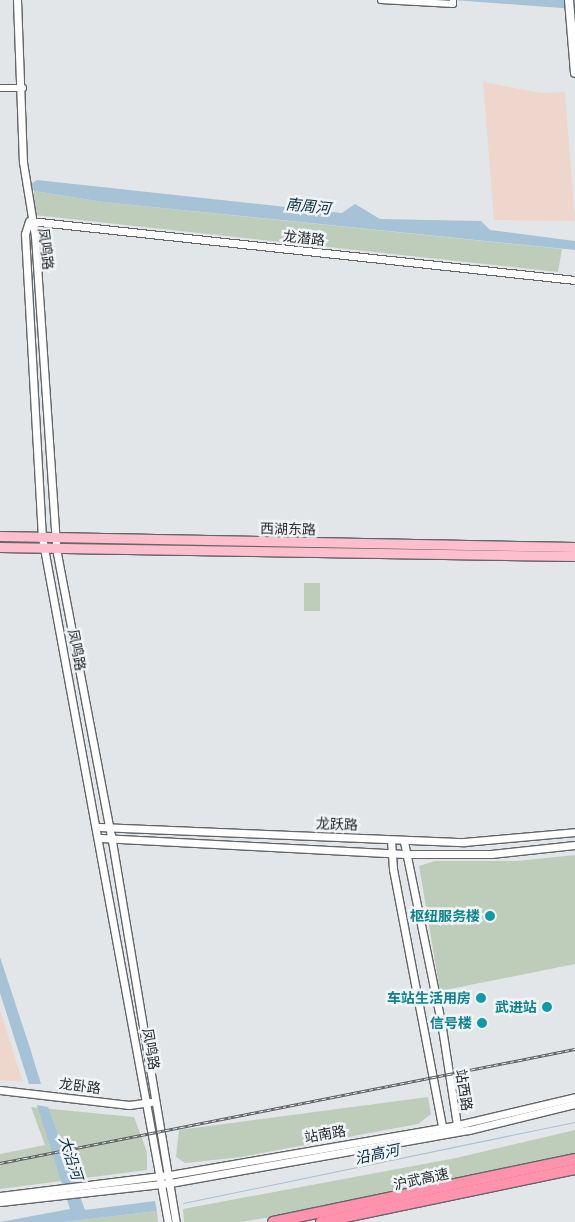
<!DOCTYPE html>
<meta charset="utf-8">
<style>
body{margin:0}
#map{position:relative;width:575px;height:1222px;overflow:hidden;background:#e3e6e9;font-family:"DejaVu Sans","Noto Sans SC",sans-serif}
div>[style]{position:absolute}
.commercial>*{inset:0;background:#efd6cd}
.green>*{inset:0;background:#bdcdba}
.water>*{inset:0;background:#a6c2d7}
.stream>*{height:1px;margin:-0.5px;padding:0 0.5px;transform-origin:0.5px;border-radius:0.5px;background:#a6c2d7}
.roads{filter:drop-shadow(1px 0 #636668) drop-shadow(-1px 0 #636668) drop-shadow(0 1px #636668) drop-shadow(0 -1px #636668)}
.minor>*{height:5.5px;margin:-2.75px;padding:0 2.75px;transform-origin:2.75px;border-radius:2.75px;background:#fff}
.tertiary>*{height:7px;margin:-3.5px;padding:0 3.5px;transform-origin:3.5px;border-radius:3.5px;background:#fff}
.secondary>*{height:8px;margin:-4px;padding:0 4px;transform-origin:4px;border-radius:4px;background:#fff}
.primary>*{height:9px;margin:-4.5px;padding:0 4.5px;transform-origin:4.5px;border-radius:4.5px;background:#ffbece}
.motorway>*{height:10px;margin:-5px;padding:0 5px;transform-origin:5px;border-radius:5px;background:#ff93ad}
.rail>*{height:3px;margin-top:-1.5px;transform-origin:0;background:repeating-linear-gradient(90deg,#f0f4f7 0 4px,#5b5d5f 0 8px);box-sizing:border-box;border-block:1px solid #5b5d5f}
.dots>*{width:14px;height:14px;translate:-50% -50%;box-sizing:border-box;border:2px solid #f0f4f7;border-radius:50%}
span{translate:-50% -50%;white-space:nowrap;text-align:center;line-height:1.15;-webkit-text-stroke:5px #f0f4f7;paint-order:stroke}
.street-label{font-size:14px;color:#282a2b}
.culture-label{font-size:14px;color:#0d838f;font-weight:700}
.right{translate:-100% -50%;text-align:right}
.water-label{font-size:15px;color:#082e45;font-style:italic}
</style>
<div id="map">
<div class="commercial">
<div style="clip-path:polygon(483px 82px,541px 93px,565px 92px,575px 221px,494px 220px)"></div>
<div style="clip-path:polygon(0 1010px,23px 1082px,24px 1082px,0 1080px)"></div>
</div>
<div class="green">
<div style="clip-path:polygon(34px 191px,103px 202px,562px 249px,558px 272px,34px 215px)"></div>
<div style="clip-path:polygon(304px 583px,320px 583px,320px 611px,304px 611px)"></div>
<div style="clip-path:polygon(575px 855px,575px 964px,440px 991px,419px 866px,435px 861px,517px 861px)"></div>
<div style="clip-path:polygon(428px 1097px,431px 1114px,418px 1124px,241px 1157px,185px 1163px,176px 1157px,179px 1130px)"></div>
<div style="clip-path:polygon(31px 1107px,134px 1117px,147px 1152px,147px 1170px,0 1189px,0 1154px,45px 1145px)"></div>
<div style="clip-path:polygon(575px 1130px,575px 1154px,298px 1213px,239px 1222px,184px 1222px,183px 1209px,456px 1158px)"></div>
<div style="clip-path:polygon(157px 1211px,158px 1222px,64px 1222px)"></div>
</div>
<div class="water">
<div style="clip-path:polygon(453px 0,575px 0,575px 9px)"></div>
<div style="clip-path:polygon(37px 180px,342px 213px,355px 204px,380px 219px,481px 221px,490px 230px,575px 241px,575px 250px,103px 202px,34px 191px,31px 184px)"></div>
<div style="clip-path:polygon(0 957px,30px 1048px,41px 1084px,29px 1084px,0 993px)"></div>
<div style="clip-path:polygon(37px 1105px,48px 1107px,85px 1210px,155px 1201px,157px 1211px,64px 1222px,0 1222px,70px 1209px)"></div>
</div>
<div class="stream">
<div style="left:183px;top:1203px;width:400px;rotate:-11.7deg"></div>
</div>
<div class="roads">
<div class="minor">
<div style="left:381px;top:0;width:72px;rotate:3.2deg"></div>
<div style="left:453px;top:4px;width:4px;rotate:-90deg"></div>
<div style="left:0;top:88px;width:23px"></div>
</div>
<div class="tertiary">
<div style="left:17px;top:0;width:162px;rotate:87.9deg"></div>
<div style="left:23px;top:162px;width:75px;rotate:80.8deg"></div>
<div style="left:35px;top:236px;width:313px;rotate:86.1deg"></div>
<div style="left:56px;top:548px;width:292px;rotate:79.2deg"></div>
<div style="left:111px;top:835px;width:392px;rotate:80.5deg"></div>
<div style="left:29px;top:221px;width:14px;rotate:107deg"></div>
<div style="left:25px;top:234px;width:303px;rotate:86.8deg"></div>
<div style="left:42px;top:537px;width:696px;rotate:79.58deg"></div>
<div style="left:30px;top:221px;width:548px;rotate:6.18deg"></div>
<div style="left:99px;top:827px;width:365px;rotate:2.4deg"></div>
<div style="left:464px;top:842px;width:111px;rotate:-5.1deg"></div>
<div style="left:101px;top:838px;width:304px;rotate:3deg"></div>
<div style="left:405px;top:854px;width:86px"></div>
<div style="left:491px;top:854px;width:84px;rotate:-6.1deg"></div>
<div style="left:391px;top:840px;width:29px;rotate:86deg"></div>
<div style="left:393px;top:869px;width:263px;rotate:79.2deg"></div>
<div style="left:442px;top:1127px;width:10px;rotate:29deg"></div>
<div style="left:451px;top:1132px;width:9px;rotate:-49deg"></div>
<div style="left:457px;top:1125px;width:104px;rotate:-98.8deg"></div>
<div style="left:441px;top:1022px;width:185px;rotate:-101.6deg"></div>
<div style="left:0;top:1090px;width:130px;rotate:6.6deg"></div>
<div style="left:129px;top:1105px;width:22px;rotate:-8deg"></div>
<div style="left:0;top:1196px;width:170px;rotate:-7.1deg"></div>
<div style="left:169px;top:1175px;width:292px;rotate:-9.8deg"></div>
<div style="left:457px;top:1125px;width:121px;rotate:-13.3deg"></div>
<div style="left:0;top:1202px;width:171px;rotate:-6.4deg"></div>
<div style="left:170px;top:1183px;width:304px;rotate:-10.1deg"></div>
<div style="left:469px;top:1130px;width:109px;rotate:-13.8deg"></div>
</div>
<div class="secondary">
<div style="left:569px;top:0;width:73px;rotate:85.3deg"></div>
</div>
<div class="primary">
<div style="left:0;top:536px;width:575px;rotate:1.1deg"></div>
<div style="left:0;top:547px;width:575px;rotate:0.9deg"></div>
</div>
<div class="motorway">
<div style="left:273px;top:1222px;width:309px;rotate:-11.8deg"></div>
<div style="left:321px;top:1222px;width:259px;rotate:-11.8deg"></div>
</div>
</div>
<div class="rail">
<div style="left:0;top:1163px;width:586px;rotate:-11.21deg"></div>
</div>
<div class="dots">
<div style="left:490px;top:916px;background:#0f9aa8"></div>
<div style="left:481px;top:998px;background:#0f9aa8"></div>
<div style="left:547px;top:1007px;background:#0f9aa8"></div>
<div style="left:482px;top:1023px;background:#0f9aa8"></div>
</div>
<div class="street-label">
<span style="left:304px;top:238px;rotate:6deg">龙潜路</span>
<span style="left:46px;top:249px;rotate:83deg">凤鸣路</span>
<span style="left:288px;top:529px;rotate:1deg">西湖东路</span>
<span style="left:77px;top:650px;rotate:79deg">凤鸣路</span>
<span style="left:337px;top:824px;rotate:2deg">龙跃路</span>
<span style="left:151px;top:1049px;rotate:80deg">凤鸣路</span>
<span style="left:80px;top:1086px;rotate:7deg">龙卧路</span>
<span style="left:464px;top:1090px;rotate:81deg">站西路</span>
<span style="left:325px;top:1134px;rotate:-10deg">站南路</span>
<span style="left:421px;top:1179px;rotate:-12deg">沪武高速</span>
</div>
<div class="culture-label">
<span class="right" style="left:480px;top:916px">枢纽服务楼</span>
<span class="right" style="left:471px;top:998px">车站生活用房</span>
<span class="right" style="left:537px;top:1007px">武进站</span>
<span class="right" style="left:472px;top:1023px">信号楼</span>
</div>
<div class="water-label">
<span style="left:308px;top:207px;rotate:6deg">南周河</span>
<span style="left:377px;top:1155px;rotate:-12deg">沿高河</span>
<span style="left:70px;top:1158px;rotate:72deg">大沿河</span>
</div>
</div>
